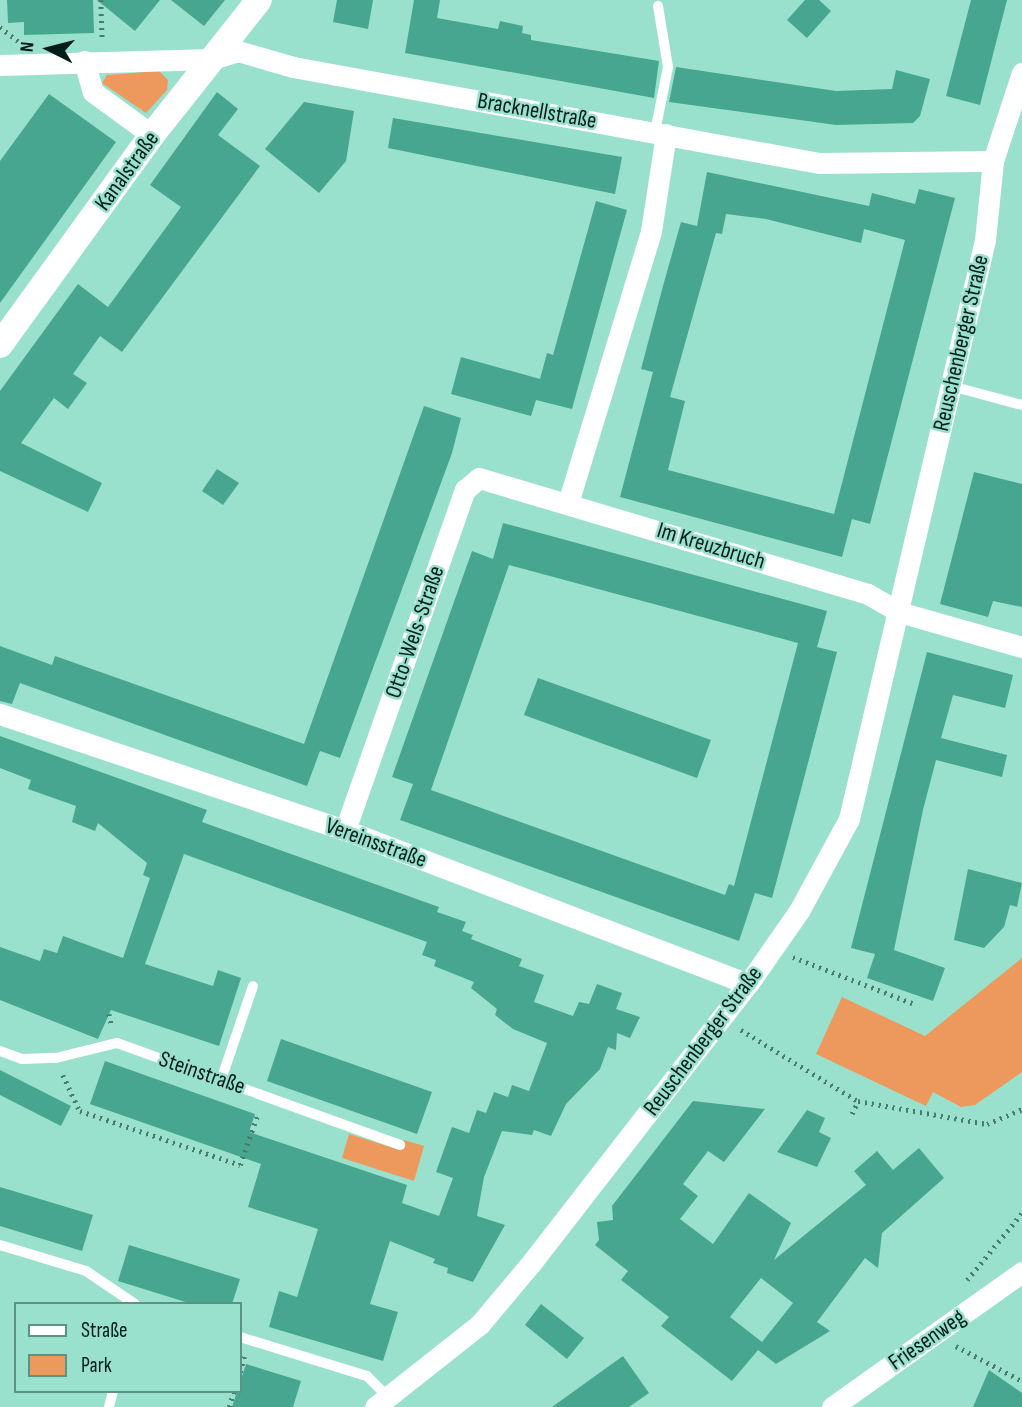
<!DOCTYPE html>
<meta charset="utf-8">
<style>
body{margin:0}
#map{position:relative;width:1022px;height:1407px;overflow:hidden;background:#9ae1cd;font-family:"Sofia Sans Condensed",sans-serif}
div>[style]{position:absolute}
.green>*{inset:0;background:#ed995e}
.building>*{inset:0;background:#47a68f}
.path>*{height:4.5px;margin-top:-2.25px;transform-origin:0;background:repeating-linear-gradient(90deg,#497a6d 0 2px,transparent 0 7px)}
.service>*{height:10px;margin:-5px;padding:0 5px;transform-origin:5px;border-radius:5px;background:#fff}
.minor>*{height:21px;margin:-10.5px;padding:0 10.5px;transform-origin:10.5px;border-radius:10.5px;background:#fff}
.tertiary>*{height:26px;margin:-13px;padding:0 13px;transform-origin:13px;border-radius:13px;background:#fff}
span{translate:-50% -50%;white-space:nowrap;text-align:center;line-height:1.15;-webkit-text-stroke:5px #9ae1cd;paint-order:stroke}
.street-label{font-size:23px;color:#011d17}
.legend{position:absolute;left:14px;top:1302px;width:228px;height:91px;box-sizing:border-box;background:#9ae1cd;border:2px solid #5d9384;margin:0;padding:9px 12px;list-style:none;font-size:21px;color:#011d17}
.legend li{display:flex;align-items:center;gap:14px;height:35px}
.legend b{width:35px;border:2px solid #5d9384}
.north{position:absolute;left:14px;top:14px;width:70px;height:70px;-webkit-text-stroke:5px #9ae1cd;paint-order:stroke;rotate:276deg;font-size:19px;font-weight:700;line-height:28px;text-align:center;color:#011d17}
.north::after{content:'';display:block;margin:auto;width:24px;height:32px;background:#011d17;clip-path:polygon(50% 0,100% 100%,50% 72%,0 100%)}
</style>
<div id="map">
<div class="green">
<div style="clip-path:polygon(159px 71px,168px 80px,167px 90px,146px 113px,102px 83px,107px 75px)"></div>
<div style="clip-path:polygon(1022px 958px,1022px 1072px,975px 1105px,961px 1107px,933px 1092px,926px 1106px,816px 1054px,842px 997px,925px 1036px)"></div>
<div style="clip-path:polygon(349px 1134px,400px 1150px,404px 1140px,424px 1146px,414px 1181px,342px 1158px)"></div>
</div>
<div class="building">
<div style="clip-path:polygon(7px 0,93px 0,94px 33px,24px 35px,24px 22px,8px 23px)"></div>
<div style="clip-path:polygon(97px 0,160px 0,135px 31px)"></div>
<div style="clip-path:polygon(171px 0,225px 0,204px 26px)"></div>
<div style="clip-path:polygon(337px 0,373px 0,368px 29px,333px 22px)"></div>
<div style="clip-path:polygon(414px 0,440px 0,437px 18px,498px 29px,500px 21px,523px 26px,522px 33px,531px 35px,531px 40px,659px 61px,654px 98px,405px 53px)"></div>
<div style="clip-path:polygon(805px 0,819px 0,831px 11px,807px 38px,787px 20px)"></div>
<div style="clip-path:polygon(971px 0,1007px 0,980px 105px,946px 96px)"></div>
<div style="clip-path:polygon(676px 67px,836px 91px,892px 89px,896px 70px,930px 79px,920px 116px,913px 123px,836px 125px,669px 102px)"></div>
<div style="clip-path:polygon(217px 92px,238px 109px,218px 135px,260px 166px,122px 352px,100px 336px,73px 374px,87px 383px,68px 409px,54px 398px,21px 443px,102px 483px,88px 512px,0 471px,0 391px,78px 284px,108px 307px,154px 244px,181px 207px,150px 185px)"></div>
<div style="clip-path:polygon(49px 94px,116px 142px,0 303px,0 161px)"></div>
<div style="clip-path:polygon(304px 102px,354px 111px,346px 161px,319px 193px,265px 149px)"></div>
<div style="clip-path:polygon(393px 118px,622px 157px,615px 194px,388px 148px)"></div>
<div style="clip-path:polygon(evenodd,707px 172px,869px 206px,872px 193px,915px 204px,919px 189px,955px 198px,870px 524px,852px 519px,842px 557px,620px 497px,653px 372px,641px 369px,663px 286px,681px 222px,697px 226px,707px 172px,726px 214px,766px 219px,861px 243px,864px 229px,905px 240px,834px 514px,668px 470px,685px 401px,670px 397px,716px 233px,722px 234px,726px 214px)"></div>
<div style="clip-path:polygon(596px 201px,627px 210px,572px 409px,536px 400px,531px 416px,451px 394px,461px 357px,540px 379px,547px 353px,553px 355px)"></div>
<div style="clip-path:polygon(424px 406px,461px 418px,452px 453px,340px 758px,320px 751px,307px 786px,20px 683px,12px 704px,0 701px,0 646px,52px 665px,55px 656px,304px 744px)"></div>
<div style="clip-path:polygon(217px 469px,239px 483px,223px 505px,202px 491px)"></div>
<div style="clip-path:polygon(974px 472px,1022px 484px,1022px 607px,993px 601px,988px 617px,940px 604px)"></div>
<div style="clip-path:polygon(evenodd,503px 523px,827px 611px,817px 647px,837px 652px,797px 805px,772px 898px,755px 893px,739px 941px,400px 820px,413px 784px,392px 777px,472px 551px,493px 559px,503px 523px,509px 565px,798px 643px,734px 886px,729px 884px,725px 895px,431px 790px,509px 565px)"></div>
<div style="clip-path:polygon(927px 652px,1013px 675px,1005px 708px,953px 695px,941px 738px,1007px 755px,1002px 777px,936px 760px,923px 810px,894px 950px,945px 968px,933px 1001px,867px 978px,875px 954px,851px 948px)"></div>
<div style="clip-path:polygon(538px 678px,711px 740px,697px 778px,524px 715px)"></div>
<div style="clip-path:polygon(0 736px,207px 810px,202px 822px,439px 907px,437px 912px,466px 922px,462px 931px,473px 935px,471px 939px,522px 959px,519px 966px,544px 975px,534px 1002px,573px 1016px,579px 1002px,589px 1004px,597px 984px,622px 993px,616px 1009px,640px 1017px,630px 1038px,617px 1033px,616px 1050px,608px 1047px,600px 1069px,566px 1104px,551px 1136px,534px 1130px,532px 1135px,502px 1131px,484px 1177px,477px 1216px,505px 1225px,473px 1282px,447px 1273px,448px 1268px,433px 1263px,435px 1259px,390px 1241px,370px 1304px,398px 1312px,383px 1361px,269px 1327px,279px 1291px,297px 1297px,318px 1229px,248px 1207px,261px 1164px,90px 1104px,105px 1061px,255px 1114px,249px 1132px,407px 1185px,402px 1203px,439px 1216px,453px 1178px,436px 1172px,452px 1127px,469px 1133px,477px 1110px,486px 1113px,494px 1092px,508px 1097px,512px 1085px,529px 1091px,547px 1043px,513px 1029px,495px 1015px,497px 1009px,471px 988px,474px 982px,434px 966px,436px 960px,422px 955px,427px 942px,184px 854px,145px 964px,213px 986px,218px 970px,241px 978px,219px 1046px,111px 1010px,98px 1039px,0 1000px,0 947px,40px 961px,44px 949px,57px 953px,63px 936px,123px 958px,150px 878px,143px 875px,147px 863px,98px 823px,95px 831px,72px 822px,76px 806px,28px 789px,31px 780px,0 768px)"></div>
<div style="clip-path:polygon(968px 869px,1022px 883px,1017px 907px,1010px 905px,1004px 927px,984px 948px,954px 940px)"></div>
<div style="clip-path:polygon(281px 1039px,432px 1092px,417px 1134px,267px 1081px)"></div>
<div style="clip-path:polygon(0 1070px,71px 1106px,61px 1126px,0 1095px)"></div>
<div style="clip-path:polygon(evenodd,693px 1101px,765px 1109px,724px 1162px,708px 1151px,683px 1184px,698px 1196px,680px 1219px,713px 1244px,749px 1193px,791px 1223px,774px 1260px,866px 1185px,854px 1171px,877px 1151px,893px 1170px,919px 1148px,944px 1178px,882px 1233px,878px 1268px,865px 1258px,817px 1322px,830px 1331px,776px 1364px,758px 1350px,732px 1381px,661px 1326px,669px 1317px,621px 1280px,628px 1271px,595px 1245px,599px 1240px,597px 1222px,613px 1220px,612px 1206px,693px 1101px,761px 1278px,793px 1303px,762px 1342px,730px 1317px,761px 1278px)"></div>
<div style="clip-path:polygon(807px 1110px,825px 1118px,819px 1132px,831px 1138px,817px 1167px,777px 1152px)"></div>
<div style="clip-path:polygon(0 1187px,93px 1215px,82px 1251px,0 1226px)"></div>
<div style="clip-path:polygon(129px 1245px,240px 1279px,232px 1304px,192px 1304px,118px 1281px)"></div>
<div style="clip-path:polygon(541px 1304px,584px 1338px,567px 1359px,525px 1325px)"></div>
<div style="clip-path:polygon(623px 1356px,649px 1393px,629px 1407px,552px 1407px)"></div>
<div style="clip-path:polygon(246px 1364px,301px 1381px,293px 1407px,232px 1407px)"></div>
<div style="clip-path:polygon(989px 1370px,1022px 1393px,1022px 1407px,973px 1407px)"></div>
</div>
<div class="path">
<div style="left:101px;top:0;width:38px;rotate:88deg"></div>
<div style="left:0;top:27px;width:23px;rotate:38deg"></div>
<div style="left:793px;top:957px;width:128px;rotate:21.1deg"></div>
<div style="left:109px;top:1014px;width:12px;rotate:76deg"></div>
<div style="left:741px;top:1030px;width:137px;rotate:31.3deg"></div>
<div style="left:858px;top:1101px;width:131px;rotate:10.1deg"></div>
<div style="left:987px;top:1124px;width:38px;rotate:-23deg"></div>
<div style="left:63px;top:1075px;width:40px;rotate:65deg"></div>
<div style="left:80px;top:1111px;width:169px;rotate:18.6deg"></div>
<div style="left:240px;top:1165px;width:55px;rotate:-70.9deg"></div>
<div style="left:852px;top:1114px;width:14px;rotate:-65deg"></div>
<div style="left:967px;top:1280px;width:87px;rotate:-50.6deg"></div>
<div style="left:956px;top:1346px;width:75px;rotate:27.9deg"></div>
<div style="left:240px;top:1372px;width:16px;rotate:-75deg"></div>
<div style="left:229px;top:1407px;width:17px;rotate:-73deg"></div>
</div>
<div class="service">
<div style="left:655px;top:132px;width:66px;rotate:-78.7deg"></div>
<div style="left:668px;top:67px;width:62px;rotate:-99.3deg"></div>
<div style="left:951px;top:386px;width:73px;rotate:15deg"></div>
<div style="left:0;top:1051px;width:23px;rotate:20deg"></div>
<div style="left:22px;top:1059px;width:34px;rotate:-2deg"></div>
<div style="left:56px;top:1058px;width:63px;rotate:-13.8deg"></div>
<div style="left:117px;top:1043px;width:301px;rotate:19.8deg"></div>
<div style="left:221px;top:1080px;width:99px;rotate:-71.2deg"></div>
<div style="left:0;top:1245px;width:90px;rotate:16.8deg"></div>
<div style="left:86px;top:1271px;width:59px;rotate:34deg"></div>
<div style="left:240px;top:1337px;width:133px;rotate:17.1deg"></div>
<div style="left:367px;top:1376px;width:30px;rotate:45deg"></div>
<div style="left:109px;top:1407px;width:16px;rotate:-76deg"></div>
</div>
<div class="minor">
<div style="left:84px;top:61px;width:32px;rotate:74deg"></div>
<div style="left:93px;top:92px;width:73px;rotate:36.1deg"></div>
<div style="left:0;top:65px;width:212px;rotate:-1.6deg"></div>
<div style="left:212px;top:59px;width:27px;rotate:-17deg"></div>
<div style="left:238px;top:51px;width:57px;rotate:16.2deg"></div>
<div style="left:293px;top:67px;width:535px;rotate:10.34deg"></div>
<div style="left:819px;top:163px;width:174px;rotate:-0.7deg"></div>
<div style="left:568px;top:503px;width:284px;rotate:-73deg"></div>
<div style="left:651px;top:231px;width:98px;rotate:-81.2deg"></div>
<div style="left:0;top:714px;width:364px;rotate:18.6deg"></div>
<div style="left:345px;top:830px;width:431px;rotate:20.9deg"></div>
<div style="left:345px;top:830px;width:361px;rotate:-70.6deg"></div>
<div style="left:465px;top:490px;width:18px;rotate:-41deg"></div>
<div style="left:479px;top:478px;width:406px;rotate:16.6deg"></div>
<div style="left:868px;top:594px;width:36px;rotate:30deg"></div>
<div style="left:899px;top:612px;width:128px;rotate:15.9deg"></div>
<div style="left:375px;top:1407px;width:134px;rotate:-38.3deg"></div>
<div style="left:480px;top:1324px;width:81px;rotate:-50deg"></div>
<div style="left:532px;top:1262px;width:352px;rotate:-52.2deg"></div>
<div style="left:748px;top:984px;width:89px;rotate:-55.1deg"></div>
<div style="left:799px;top:911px;width:105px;rotate:-61.5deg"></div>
<div style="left:849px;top:819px;width:595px;rotate:-76.78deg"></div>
<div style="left:985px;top:240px;width:79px;rotate:-84.2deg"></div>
<div style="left:993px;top:161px;width:93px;rotate:-71.8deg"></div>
<div style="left:832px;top:1407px;width:233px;rotate:-35.4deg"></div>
</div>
<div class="tertiary">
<div style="left:0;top:345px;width:259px;rotate:-54.1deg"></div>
<div style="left:152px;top:135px;width:172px;rotate:-51.6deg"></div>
</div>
<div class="street-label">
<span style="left:537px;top:111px;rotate:10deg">Bracknellstraße</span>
<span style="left:127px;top:171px;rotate:-54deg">Kanalstraße</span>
<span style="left:961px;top:343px;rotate:-77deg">Reuschenberger Straße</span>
<span style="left:711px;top:546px;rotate:17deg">Im Kreuzbruch</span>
<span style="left:415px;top:632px;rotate:-71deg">Otto-Wels-Straße</span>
<span style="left:376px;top:843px;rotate:20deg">Vereinsstraße</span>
<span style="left:703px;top:1041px;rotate:-53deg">Reuschenberger Straße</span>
<span style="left:202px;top:1073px;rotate:19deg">Steinstraße</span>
<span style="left:927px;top:1340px;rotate:-35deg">Friesenweg</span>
</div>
<ul class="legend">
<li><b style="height:9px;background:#fff"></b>Straße</li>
<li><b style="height:19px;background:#ed995e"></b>Park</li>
</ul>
<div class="north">N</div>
</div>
